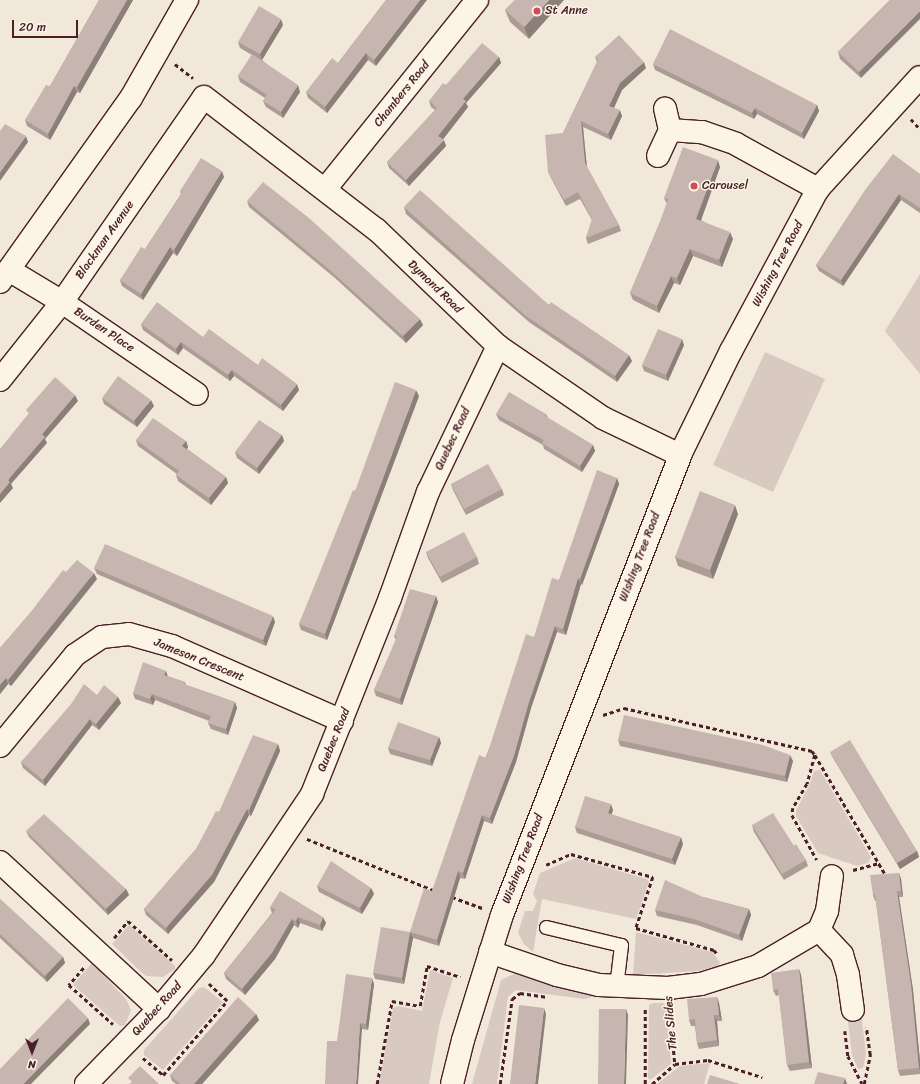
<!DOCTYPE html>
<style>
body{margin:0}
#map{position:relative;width:920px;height:1084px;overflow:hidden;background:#f1e8da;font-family:Sriracha,sans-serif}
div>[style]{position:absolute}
.green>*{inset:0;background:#d8cac0}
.path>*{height:2.5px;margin-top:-1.25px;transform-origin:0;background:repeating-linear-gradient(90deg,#4a1f2b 0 4px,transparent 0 7px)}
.roads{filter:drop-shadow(1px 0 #4a1f2b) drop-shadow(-1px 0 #4a1f2b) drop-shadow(0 1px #4a1f2b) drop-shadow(0 -1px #4a1f2b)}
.lane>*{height:13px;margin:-6.5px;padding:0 6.5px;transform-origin:6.5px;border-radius:6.5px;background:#fcf5e5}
.street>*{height:22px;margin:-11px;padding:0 11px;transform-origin:11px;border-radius:11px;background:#fcf5e5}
.secondary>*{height:22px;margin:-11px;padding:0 11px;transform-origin:11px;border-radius:11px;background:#fcf5e5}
.wall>*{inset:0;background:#ab9d96}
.shaded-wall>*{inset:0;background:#8b7f7a}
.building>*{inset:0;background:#c7b6af}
.dots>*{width:11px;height:11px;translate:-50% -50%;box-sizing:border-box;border:2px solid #fcf5e5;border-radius:50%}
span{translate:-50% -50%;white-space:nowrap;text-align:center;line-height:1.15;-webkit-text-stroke:3px #fcf5e5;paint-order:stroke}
.poi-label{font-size:12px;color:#4a1f2b}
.left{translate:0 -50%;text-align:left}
.street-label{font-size:12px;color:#4a1f2b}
.north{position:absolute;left:12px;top:1032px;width:40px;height:40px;-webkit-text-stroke:3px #fcf5e5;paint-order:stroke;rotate:180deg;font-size:11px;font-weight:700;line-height:16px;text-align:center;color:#4a1f2b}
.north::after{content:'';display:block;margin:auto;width:14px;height:18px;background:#4a1f2b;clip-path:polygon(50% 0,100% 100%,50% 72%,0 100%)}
.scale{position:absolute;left:12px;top:20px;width:66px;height:18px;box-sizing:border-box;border:2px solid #4a1f2b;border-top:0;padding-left:5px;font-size:12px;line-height:14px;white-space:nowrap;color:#4a1f2b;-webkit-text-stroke:3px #fcf5e5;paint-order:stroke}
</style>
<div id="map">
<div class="green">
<div style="clip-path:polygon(920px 274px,920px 374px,885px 331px)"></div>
<div style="clip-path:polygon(765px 352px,825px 379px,773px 492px,713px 465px)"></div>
<div style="clip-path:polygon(820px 770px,871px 857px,868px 863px,857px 866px,818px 853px,796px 816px,796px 810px,809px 786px,814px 771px)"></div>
<div style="clip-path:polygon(575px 858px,647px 879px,649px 882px,636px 919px,542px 899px,533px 952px,524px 944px,518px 933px,525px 911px,533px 911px,537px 901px,533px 894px,540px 873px)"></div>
<div style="clip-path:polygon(129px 925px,175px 966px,175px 969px,163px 977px,146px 976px,141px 972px,112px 944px)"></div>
<div style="clip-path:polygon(636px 932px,712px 952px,720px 962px,718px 966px,698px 971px,633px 975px)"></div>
<div style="clip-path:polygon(92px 963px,126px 999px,131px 1010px,125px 1025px,120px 1026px,73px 985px)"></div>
<div style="clip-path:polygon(430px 970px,453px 978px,440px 1022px,429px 1084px,379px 1084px,393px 1008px,398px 1006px,422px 1011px)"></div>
<div style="clip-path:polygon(516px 973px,594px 994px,593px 997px,584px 999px,516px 990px,508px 997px,497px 1084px,472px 1084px,501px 980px)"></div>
<div style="clip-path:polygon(204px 987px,223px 1002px,163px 1070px,144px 1055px,144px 1050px,199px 988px)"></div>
<div style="clip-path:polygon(653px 1003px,664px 1003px,667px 1010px,671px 1064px,650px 1080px,648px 1078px,649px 1005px)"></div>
<div style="clip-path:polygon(861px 1012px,866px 1054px,863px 1068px,858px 1069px,852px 1055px,847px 1014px)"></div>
<div style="clip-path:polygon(710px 1063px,704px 1084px,657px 1084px,680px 1066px)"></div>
</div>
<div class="path">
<div style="left:175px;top:64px;width:23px;rotate:38deg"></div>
<div style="left:911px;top:119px;width:13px;rotate:48deg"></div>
<div style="left:603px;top:715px;width:22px;rotate:-18deg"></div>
<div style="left:624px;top:708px;width:193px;rotate:12.9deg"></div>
<div style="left:812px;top:751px;width:5px;rotate:53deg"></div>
<div style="left:815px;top:755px;width:30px;rotate:105deg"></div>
<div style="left:807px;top:784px;width:28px;rotate:120deg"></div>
<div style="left:793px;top:808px;width:7px;rotate:98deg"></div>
<div style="left:792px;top:815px;width:51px;rotate:60.9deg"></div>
<div style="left:815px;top:755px;width:138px;rotate:59.5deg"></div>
<div style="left:307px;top:839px;width:139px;rotate:22deg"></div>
<div style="left:546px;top:865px;width:27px;rotate:-24deg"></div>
<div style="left:571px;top:854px;width:85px;rotate:15.7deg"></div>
<div style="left:653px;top:877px;width:54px;rotate:108.4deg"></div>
<div style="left:636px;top:928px;width:81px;rotate:15.8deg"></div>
<div style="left:714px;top:950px;width:6px;rotate:51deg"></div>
<div style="left:853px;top:870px;width:27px;rotate:-15deg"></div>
<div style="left:452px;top:897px;width:33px;rotate:20deg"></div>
<div style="left:114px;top:938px;width:22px;rotate:-51deg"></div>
<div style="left:128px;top:921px;width:59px;rotate:41.6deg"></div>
<div style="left:84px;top:968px;width:23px;rotate:131deg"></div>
<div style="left:69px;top:985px;width:59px;rotate:41.6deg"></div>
<div style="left:670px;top:1009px;width:55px;rotate:84.8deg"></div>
<div style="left:675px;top:1064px;width:33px;rotate:-7deg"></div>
<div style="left:708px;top:1060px;width:57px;rotate:17.5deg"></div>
<div style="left:845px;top:1031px;width:25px;rotate:83deg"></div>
<div style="left:848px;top:1056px;width:31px;rotate:63deg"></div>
<div style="left:143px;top:1058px;width:26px;rotate:40deg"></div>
<div style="left:163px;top:1075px;width:98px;rotate:-49.1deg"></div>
<div style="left:227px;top:1001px;width:25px;rotate:-137deg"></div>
<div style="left:377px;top:1084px;width:84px;rotate:-79.8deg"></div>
<div style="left:392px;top:1001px;width:28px;rotate:10deg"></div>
<div style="left:420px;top:1006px;width:41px;rotate:-80.1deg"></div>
<div style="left:427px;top:966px;width:35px;rotate:18deg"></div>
<div style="left:500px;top:1084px;width:86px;rotate:-82deg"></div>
<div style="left:512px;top:999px;width:10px;rotate:-37deg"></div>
<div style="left:520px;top:993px;width:28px;rotate:8deg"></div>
<div style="left:645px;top:1084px;width:75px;rotate:-90deg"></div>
<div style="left:652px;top:1084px;width:30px;rotate:-41deg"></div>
<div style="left:864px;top:1084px;width:30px;rotate:-78deg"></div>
<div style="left:870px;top:1055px;width:28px;rotate:-98deg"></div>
</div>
<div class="roads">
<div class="lane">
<div style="left:546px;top:927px;width:77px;rotate:13.5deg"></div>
<div style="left:621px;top:945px;width:42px;rotate:96.8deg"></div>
</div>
<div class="street">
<div style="left:670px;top:130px;width:32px;rotate:4deg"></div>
<div style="left:702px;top:132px;width:36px;rotate:19deg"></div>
<div style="left:736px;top:144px;width:94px;rotate:28.8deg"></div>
<div style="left:658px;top:156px;width:29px;rotate:-65deg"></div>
<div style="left:670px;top:130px;width:22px;rotate:-103deg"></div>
<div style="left:326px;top:188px;width:241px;rotate:-51.2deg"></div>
<div style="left:9px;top:270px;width:62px;rotate:31.1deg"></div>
<div style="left:62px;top:302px;width:163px;rotate:34.3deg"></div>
<div style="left:0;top:380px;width:100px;rotate:-51.5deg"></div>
<div style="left:62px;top:302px;width:249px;rotate:-55.3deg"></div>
<div style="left:204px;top:97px;width:218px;rotate:37.6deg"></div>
<div style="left:377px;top:230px;width:168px;rotate:43.8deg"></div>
<div style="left:498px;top:346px;width:127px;rotate:34.4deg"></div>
<div style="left:603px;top:418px;width:85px;rotate:25.7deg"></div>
<div style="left:0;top:746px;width:118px;rotate:-50.5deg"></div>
<div style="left:75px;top:655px;width:32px;rotate:-34deg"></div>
<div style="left:102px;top:637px;width:27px;rotate:-6deg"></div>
<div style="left:129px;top:634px;width:45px;rotate:15.6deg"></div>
<div style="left:172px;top:646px;width:186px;rotate:23.8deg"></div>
<div style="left:0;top:862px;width:217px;rotate:42.8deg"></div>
<div style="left:819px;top:930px;width:21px;rotate:-67deg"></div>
<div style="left:827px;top:911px;width:35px;rotate:-82deg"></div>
<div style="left:490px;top:952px;width:71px;rotate:18.9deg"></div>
<div style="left:557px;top:975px;width:43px;rotate:13.4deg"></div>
<div style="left:599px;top:985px;width:69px;rotate:2.5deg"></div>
<div style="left:668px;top:988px;width:33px;rotate:-7deg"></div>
<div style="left:701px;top:984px;width:60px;rotate:-17.5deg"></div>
<div style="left:758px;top:966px;width:71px;rotate:-30.5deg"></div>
<div style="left:819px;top:930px;width:34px;rotate:47deg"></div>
<div style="left:842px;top:955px;width:21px;rotate:73deg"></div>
<div style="left:848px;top:975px;width:35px;rotate:82deg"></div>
<div style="left:86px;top:1084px;width:105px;rotate:-45.8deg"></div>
<div style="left:159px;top:1009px;width:70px;rotate:-50.2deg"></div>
<div style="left:204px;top:955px;width:194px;rotate:-56.1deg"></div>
<div style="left:312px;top:794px;width:211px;rotate:-68.3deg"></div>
<div style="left:390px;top:598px;width:113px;rotate:-70.3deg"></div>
<div style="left:428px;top:492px;width:162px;rotate:-64.4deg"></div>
<div style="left:452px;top:1084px;width:45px;rotate:-76deg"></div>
<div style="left:463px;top:1040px;width:131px;rotate:-72.7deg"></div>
<div style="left:502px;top:915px;width:493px;rotate:-68.8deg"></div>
<div style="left:680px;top:455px;width:116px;rotate:-63.9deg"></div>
<div style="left:731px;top:351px;width:184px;rotate:-61.8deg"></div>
<div style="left:818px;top:189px;width:151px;rotate:-47.7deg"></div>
</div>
<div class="secondary">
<div style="left:0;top:282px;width:226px;rotate:-54.6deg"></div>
<div style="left:131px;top:98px;width:113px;rotate:-60.3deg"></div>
</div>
</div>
<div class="wall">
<div style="clip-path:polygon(99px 0,133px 0,80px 93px,77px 92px,50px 140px,27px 126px,25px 120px,50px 86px)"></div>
<div style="clip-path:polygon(386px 0,376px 66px,368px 60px,327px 113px,308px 98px,306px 92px,338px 63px)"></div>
<div style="clip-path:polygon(515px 0,529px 39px,510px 22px,505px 10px)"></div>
<div style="clip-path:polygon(890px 0,861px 78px,840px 59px,838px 52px)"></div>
<div style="clip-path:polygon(283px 25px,262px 60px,300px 92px,283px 118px,266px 107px,263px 101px,265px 98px,240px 82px,238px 76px,252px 55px,240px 48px,238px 42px)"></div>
<div style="clip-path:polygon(499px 57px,501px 63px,466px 103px,468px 107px,443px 139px,446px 146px,409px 186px,389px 168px,387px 162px,435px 110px,431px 107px,429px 101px,446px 85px)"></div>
<div style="clip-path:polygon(595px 57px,646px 68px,622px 90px,614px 108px,622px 116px,611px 140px,583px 127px,587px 167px,619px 225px,621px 231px,588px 244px,586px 238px,592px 220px,580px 199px,566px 206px,551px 178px,548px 172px,563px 133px,597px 62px)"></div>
<div style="clip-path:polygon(653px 64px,817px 105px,819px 111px,804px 139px,757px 114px,754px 119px,655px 70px)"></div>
<div style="clip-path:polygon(720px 167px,701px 220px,733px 239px,722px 267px,693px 256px,680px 285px,674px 283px,659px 313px,633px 300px,630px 293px,660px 222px,667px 204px,664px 198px)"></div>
<div style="clip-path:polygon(920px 174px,920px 213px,901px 200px,843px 286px,819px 271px,816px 265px)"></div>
<div style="clip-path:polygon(224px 177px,177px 256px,173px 253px,143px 300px,122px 286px,120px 280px,145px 249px,181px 194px,180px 191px)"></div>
<div style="clip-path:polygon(247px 201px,423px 325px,406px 343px,335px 278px,249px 207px)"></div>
<div style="clip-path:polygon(404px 207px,632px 361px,617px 382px,529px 322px,406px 214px)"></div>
<div style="clip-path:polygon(141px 324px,203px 337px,258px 365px,299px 390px,283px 411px,234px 376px,230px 381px,183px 348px,178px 355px,143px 330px)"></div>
<div style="clip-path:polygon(684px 345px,668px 381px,644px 371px,642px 365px)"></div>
<div style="clip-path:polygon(419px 396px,327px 640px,301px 630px,299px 624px,355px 491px)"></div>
<div style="clip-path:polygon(102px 398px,154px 406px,137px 427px,104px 404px)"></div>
<div style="clip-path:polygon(496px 414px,546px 414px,548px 418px,593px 445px,595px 451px,582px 472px,544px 449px,543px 445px,499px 420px)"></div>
<div style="clip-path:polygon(282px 435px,284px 441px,259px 474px,237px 458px,235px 452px)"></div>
<div style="clip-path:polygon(136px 440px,186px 441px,188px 447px,187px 449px,226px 477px,228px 483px,211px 505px,178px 481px,176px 475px,177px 474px,138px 446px)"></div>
<div style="clip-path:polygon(617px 478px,619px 484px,582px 585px,581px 584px,566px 635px,557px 632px,531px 708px,516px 762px,492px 824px,484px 821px,465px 879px,460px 878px,439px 946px,413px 938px,404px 984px,375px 979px,373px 973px,410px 932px,432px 891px,534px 637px,559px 580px)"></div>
<div style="clip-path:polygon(451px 484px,502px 489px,504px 495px,466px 515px,453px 490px)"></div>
<div style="clip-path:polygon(738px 514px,713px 579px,678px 566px,675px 557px)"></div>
<div style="clip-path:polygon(426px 552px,477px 557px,479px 564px,442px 583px,428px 558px)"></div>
<div style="clip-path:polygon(94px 568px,275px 622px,266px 646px,97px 574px)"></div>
<div style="clip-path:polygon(66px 572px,97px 579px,11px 686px,8px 684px,0 694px,0 648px)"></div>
<div style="clip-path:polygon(436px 596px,438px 602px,402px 705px,376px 696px,374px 690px,396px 640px,394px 636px)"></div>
<div style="clip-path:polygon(166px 671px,167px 676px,185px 682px,186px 685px,235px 702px,237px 708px,228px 735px,211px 729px,208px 723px,209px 721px,155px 700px,153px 705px,135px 699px,133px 693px)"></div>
<div style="clip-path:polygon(97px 695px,118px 697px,121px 703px,99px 730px,92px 725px,45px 786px,23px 768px,21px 762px)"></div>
<div style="clip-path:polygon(439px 737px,441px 743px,432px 766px,390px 754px,388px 748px)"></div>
<div style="clip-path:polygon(618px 740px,793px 761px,787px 782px,620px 746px)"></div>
<div style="clip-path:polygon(278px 744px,280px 751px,251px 816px,249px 815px,214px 882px,168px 934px,146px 915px,144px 909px,196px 849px,219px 812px)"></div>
<div style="clip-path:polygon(830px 752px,917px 851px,919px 857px,900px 869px,833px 758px)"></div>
<div style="clip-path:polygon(613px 810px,611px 815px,683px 844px,675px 865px,577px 833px,575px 827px)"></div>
<div style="clip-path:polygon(752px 825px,794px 846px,806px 860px,808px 866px,784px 880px,754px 832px)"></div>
<div style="clip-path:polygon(26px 831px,126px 889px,129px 895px,108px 915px,29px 837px)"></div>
<div style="clip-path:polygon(899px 873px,901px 879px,903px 897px,899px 897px,913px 990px,920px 1061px,920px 1074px,900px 1076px,898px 1070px,876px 901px,875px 901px,873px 895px)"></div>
<div style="clip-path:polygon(317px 886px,371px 888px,374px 894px,362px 914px,319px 892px)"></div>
<div style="clip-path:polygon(703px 897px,749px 909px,751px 915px,742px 941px,697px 925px,657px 916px,655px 910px)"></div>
<div style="clip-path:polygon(0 899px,63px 957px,65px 963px,47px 982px,0 938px)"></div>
<div style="clip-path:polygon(270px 907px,326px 923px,322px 931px,300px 923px,298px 928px,294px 925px,275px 959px,245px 995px,226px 979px,224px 973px,272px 913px)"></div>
<div style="clip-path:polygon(799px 969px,801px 975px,812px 1068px,790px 1071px,787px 1065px,779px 995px,776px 996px,773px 990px)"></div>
<div style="clip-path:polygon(374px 984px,368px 1030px,362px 1029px,337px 1041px)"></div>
<div style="clip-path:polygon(717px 997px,719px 1003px,722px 1021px,717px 1021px,719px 1046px,699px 1049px,697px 1043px,695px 1026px,691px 1026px,689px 1020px)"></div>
<div style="clip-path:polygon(256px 1014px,259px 1020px,202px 1084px,176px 1084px,172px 1081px,170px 1075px)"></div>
</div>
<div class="shaded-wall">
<div style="clip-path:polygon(127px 0,133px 0,80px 93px,77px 87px)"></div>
<div style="clip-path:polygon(420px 0,427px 0,376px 66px,374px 60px)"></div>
<div style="clip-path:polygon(549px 0,564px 0,529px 39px,524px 27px)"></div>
<div style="clip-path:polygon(920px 11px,920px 19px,861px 78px,859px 72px)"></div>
<div style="clip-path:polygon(281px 19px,283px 25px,262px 60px,260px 54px)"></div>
<div style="clip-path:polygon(366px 53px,368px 60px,327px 113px,325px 107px)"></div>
<div style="clip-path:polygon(499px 57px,501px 63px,466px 103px,468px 107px,441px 142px,438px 136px,463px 99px)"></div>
<div style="clip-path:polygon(644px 62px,646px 68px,622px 90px,612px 112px,609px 106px,620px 83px)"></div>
<div style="clip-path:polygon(298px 85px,300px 92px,283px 118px,281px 112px)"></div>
<div style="clip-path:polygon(74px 86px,77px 92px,50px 140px,48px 134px)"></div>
<div style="clip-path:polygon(817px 105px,819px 111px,804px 139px,802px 133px)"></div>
<div style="clip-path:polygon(755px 108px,757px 114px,754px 119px,752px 113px)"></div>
<div style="clip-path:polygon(620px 110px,622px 116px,611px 140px,608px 134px)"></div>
<div style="clip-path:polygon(581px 121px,583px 127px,587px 170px,585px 163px)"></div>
<div style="clip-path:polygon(26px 136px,28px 142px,0 181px,0 172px)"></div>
<div style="clip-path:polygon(444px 140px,446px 146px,409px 186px,406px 180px)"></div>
<div style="clip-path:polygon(718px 160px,720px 167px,699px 226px,696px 219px)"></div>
<div style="clip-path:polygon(222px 171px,224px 177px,177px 256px,174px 250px)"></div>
<div style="clip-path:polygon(899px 194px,901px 200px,843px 286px,841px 280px)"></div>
<div style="clip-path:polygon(730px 232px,733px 239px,722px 267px,719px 260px)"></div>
<div style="clip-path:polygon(170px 247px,173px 253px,143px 300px,141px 294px)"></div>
<div style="clip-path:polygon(690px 249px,693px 256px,680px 285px,677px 278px)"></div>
<div style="clip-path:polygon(671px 276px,674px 283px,659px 313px,657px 306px)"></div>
<div style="clip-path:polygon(420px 319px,423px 325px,406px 343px,403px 336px)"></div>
<div style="clip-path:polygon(682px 339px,684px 345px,668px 381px,666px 375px)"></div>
<div style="clip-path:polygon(181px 342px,183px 348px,178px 355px,176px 349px)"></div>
<div style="clip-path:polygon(629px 355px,632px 361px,617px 382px,615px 376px)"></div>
<div style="clip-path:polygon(232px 370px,234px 376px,230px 381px,228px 375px)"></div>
<div style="clip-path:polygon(297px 384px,299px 390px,283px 411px,281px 405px)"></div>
<div style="clip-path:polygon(416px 390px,419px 396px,327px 640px,325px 634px)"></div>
<div style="clip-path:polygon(75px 395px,78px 401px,45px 439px,47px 443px,11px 484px,13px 488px,0 503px,0 494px,8px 480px,42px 434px)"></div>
<div style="clip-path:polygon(151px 400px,154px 406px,137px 427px,134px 421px)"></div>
<div style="clip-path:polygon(282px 435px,284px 441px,259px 474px,257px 468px)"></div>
<div style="clip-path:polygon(186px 441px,188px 447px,185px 452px,182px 446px)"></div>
<div style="clip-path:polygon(593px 445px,595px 451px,582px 472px,580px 466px)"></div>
<div style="clip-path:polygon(226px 477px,228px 483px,211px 505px,209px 498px)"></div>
<div style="clip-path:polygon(617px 478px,619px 484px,582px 585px,580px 579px)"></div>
<div style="clip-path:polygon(735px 505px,738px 514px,713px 579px,710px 570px)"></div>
<div style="clip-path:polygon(94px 573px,97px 579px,11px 686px,8px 680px)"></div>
<div style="clip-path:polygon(578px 578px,581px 584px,566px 635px,563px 629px)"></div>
<div style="clip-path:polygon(436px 596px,438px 602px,402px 705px,400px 699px)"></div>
<div style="clip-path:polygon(273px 616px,275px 622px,266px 646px,263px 640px)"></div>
<div style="clip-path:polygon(555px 626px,557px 632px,531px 708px,516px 762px,492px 824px,490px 818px)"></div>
<div style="clip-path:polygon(166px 671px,168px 677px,164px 675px)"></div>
<div style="clip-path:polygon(6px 678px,8px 684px,0 694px,0 685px)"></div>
<div style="clip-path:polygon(152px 694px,155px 700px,153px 705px,150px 699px)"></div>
<div style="clip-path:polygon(118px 697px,121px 703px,99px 730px,96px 724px)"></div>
<div style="clip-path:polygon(235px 702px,237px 708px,228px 735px,226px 729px)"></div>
<div style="clip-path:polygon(90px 719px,92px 725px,45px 786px,43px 780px)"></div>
<div style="clip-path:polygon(439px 737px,441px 743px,432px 766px,430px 760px)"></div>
<div style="clip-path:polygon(278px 744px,280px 751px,251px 816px,249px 810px)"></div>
<div style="clip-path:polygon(790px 755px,793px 761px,787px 782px,785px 776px)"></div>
<div style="clip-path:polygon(611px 804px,613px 810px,610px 819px,608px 813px)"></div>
<div style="clip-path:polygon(247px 809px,249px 815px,214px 882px,168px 934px,166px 928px)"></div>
<div style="clip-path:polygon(482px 815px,484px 821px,465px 879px,463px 873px)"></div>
<div style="clip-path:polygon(681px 837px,683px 844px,675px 865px,672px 859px)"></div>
<div style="clip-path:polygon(917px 851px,919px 857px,900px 869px,897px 863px)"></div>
<div style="clip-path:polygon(458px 871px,460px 878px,439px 946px,437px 940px)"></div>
<div style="clip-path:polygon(899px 873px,901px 879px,903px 897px,901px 891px)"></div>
<div style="clip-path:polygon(371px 888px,374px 894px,362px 914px,360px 908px)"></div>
<div style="clip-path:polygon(126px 889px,129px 895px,108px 915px,106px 909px)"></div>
<div style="clip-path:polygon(897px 891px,899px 897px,913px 990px,920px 1061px,920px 1070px,919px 1068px)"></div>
<div style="clip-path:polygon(749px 909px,751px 915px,742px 941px,739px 935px)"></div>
<div style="clip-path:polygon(298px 917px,300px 923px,298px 928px,296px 921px)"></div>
<div style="clip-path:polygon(323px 917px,326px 923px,322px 931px,320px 925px)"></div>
<div style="clip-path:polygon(292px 919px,294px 925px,275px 959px,245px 995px,242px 989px)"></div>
<div style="clip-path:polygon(410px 932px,413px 938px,404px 984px,402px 978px)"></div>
<div style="clip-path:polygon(63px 957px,65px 963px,47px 982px,45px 976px)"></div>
<div style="clip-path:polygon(799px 969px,801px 975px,812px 1068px,809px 1062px)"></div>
<div style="clip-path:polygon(372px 978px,374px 984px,368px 1030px,366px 1024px)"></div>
<div style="clip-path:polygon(717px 997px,719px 1003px,722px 1021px,719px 1015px)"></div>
<div style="clip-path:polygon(544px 1008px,546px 1014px,538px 1084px,535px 1084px)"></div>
<div style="clip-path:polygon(626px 1009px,628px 1015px,626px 1084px,624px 1084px)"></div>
<div style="clip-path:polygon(256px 1014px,259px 1020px,202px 1084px,194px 1084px)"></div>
<div style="clip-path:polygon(714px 1015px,717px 1021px,719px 1046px,717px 1040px)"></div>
<div style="clip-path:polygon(88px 1018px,90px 1024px,31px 1084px,23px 1084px)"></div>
<div style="clip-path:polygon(360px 1023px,362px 1029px,358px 1084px,356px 1084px)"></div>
<div style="clip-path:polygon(845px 1078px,847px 1084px,843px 1084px)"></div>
</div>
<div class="building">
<div style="clip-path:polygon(99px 0,127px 0,77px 87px,74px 86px,48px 134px,25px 120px,46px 85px,50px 86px)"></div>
<div style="clip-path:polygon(386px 0,420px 0,374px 60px,366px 53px,325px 107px,306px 92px,332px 58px,338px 63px)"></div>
<div style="clip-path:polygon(515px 0,549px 0,524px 27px,505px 10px)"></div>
<div style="clip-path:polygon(890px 0,920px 0,920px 11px,859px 72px,838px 52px)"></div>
<div style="clip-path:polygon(259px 6px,281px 19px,260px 54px,238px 42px)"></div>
<div style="clip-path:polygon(670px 29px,817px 105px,802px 133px,755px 108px,752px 113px,653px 64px)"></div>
<div style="clip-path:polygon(619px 35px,644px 62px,620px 83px,609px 106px,620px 110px,608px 134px,581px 121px,585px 163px,619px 225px,586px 238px,592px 219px,578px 192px,564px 200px,548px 172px,545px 135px,563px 133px,598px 60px,595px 57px)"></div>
<div style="clip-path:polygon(482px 43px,499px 57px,463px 99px,466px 101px,438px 136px,444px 140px,406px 180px,387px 162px,437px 108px,429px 101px,443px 83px,446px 85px)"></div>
<div style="clip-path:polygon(252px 54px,298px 85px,281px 112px,263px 101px,267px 95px,238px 76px)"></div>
<div style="clip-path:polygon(5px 124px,26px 136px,0 172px,0 131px)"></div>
<div style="clip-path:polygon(683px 147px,718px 160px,696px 219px,730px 232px,719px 260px,690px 249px,677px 278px,671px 276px,657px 306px,630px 293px,660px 222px,668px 199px,664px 198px)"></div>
<div style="clip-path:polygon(893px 154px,920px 174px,920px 208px,899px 194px,841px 280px,816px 265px,865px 190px)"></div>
<div style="clip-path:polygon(201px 158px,222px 171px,174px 250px,170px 247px,141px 294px,120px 280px,141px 247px,145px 249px,182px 193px,180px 191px)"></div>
<div style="clip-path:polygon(263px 182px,309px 218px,420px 319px,403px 336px,332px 272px,247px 201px)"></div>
<div style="clip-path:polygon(420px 190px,549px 305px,551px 302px,629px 355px,615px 376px,526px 316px,404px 207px)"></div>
<div style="clip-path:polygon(157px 302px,203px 337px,209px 329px,258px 365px,262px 358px,297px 384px,281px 405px,232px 370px,228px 375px,181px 342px,176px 349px,141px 324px)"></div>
<div style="clip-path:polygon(658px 329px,682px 339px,666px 375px,642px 365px)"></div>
<div style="clip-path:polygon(118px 376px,151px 400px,134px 421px,102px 398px)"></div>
<div style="clip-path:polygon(55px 377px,75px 395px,42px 434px,45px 437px,8px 480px,10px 482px,0 494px,0 449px,29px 413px,26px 410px)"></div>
<div style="clip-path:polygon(395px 382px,416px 390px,325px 634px,299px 624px,353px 490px,355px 491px)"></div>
<div style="clip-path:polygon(509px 392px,546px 414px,545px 416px,593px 445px,580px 466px,542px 443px,544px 440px,496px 414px)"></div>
<div style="clip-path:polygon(153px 418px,186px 441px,182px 446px,226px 477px,209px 498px,176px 475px,179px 471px,136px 440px)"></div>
<div style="clip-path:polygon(259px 420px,282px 435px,257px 468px,235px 452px)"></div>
<div style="clip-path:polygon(488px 464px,502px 489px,464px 509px,451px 484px)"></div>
<div style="clip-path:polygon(597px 470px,617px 478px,580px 579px,578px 578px,563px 629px,555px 626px,529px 702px,514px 756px,490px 818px,482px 815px,463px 873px,458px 871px,437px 940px,410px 932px,424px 888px,432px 891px,479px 755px,486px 758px,526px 634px,534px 637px,552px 578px,559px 580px)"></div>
<div style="clip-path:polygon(700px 491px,735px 505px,710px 570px,675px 557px)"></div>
<div style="clip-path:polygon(464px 532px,477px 557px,440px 577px,426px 552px)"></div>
<div style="clip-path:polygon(105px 544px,273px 616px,263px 640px,94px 568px)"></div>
<div style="clip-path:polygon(77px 560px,94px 573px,8px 680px,6px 678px,0 685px,0 648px,30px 613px,63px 570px,66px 572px)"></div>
<div style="clip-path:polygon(410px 589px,436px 596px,400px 699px,374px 690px,397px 637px,394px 636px)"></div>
<div style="clip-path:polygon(143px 662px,166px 671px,164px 675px,185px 682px,184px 684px,235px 702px,226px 729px,208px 723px,211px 716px,152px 694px,150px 699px,133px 693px)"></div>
<div style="clip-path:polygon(84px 684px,97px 695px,104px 685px,118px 697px,96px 724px,90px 719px,43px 780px,21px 762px,71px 704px)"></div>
<div style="clip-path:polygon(624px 715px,763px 745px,790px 755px,785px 776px,618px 740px)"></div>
<div style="clip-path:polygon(398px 722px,439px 737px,430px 760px,388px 748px)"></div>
<div style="clip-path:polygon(253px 735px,278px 744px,249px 810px,247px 809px,212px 875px,166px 928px,144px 909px,196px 849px,216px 811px,219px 812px)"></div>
<div style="clip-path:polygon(850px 740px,917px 851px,897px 863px,830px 752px)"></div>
<div style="clip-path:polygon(585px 796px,611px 804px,608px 813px,681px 837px,672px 859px,575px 827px)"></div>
<div style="clip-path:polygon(773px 813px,794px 846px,796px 844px,806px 860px,782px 874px,752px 825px)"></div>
<div style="clip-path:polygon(44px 814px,126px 889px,106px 909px,26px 831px)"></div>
<div style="clip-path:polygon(331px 861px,371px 888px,360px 908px,317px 886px)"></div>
<div style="clip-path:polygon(899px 873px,901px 891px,897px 891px,911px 984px,919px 1068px,898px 1070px,875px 895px,873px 895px,870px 875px)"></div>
<div style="clip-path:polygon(665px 880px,703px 897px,749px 909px,739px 935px,694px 919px,655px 910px)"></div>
<div style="clip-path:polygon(280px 891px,323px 917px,320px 925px,298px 917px,296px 921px,292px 919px,272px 953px,242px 989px,224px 973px,276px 909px,270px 907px)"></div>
<div style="clip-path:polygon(0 899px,63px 957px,45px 976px,0 934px)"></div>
<div style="clip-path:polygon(381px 927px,410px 932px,402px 978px,373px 973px)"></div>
<div style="clip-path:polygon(799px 969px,809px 1062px,787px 1065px,778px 989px,773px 990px,771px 973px)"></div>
<div style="clip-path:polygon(346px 974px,372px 978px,366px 1024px,360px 1023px,356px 1084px,325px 1084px,327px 1041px,337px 1041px)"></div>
<div style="clip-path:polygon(238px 997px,256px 1014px,194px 1084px,180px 1084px,170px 1075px)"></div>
<div style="clip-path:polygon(717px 997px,719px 1015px,714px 1015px,717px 1040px,697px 1043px,695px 1019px,689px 1020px,687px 999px)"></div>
<div style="clip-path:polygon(68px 998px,88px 1018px,23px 1084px,0 1084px,0 1069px)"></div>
<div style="clip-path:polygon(519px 1005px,544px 1008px,535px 1084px,510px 1084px)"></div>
<div style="clip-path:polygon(599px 1009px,626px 1009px,624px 1084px,598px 1084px)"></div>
<div style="clip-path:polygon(140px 1066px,159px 1084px,129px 1084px,132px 1082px,128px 1078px)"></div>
<div style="clip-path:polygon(818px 1072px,845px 1078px,843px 1084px,814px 1084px)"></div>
<div style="clip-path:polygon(710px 1075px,740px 1084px,707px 1084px)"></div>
</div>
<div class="dots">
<div style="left:537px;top:11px;background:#d1495b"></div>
<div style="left:694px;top:186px;background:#d1495b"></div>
</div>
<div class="poi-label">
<span class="left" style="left:545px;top:11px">St Anne</span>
<span class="left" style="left:702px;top:186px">Carousel</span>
</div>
<div class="street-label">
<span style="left:402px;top:94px;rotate:-51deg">Chambers Road</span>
<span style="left:105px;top:240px;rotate:-55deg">Blackman Avenue</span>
<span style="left:778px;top:264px;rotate:-62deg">Wishing Tree Road</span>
<span style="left:435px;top:287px;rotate:44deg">Dymond Road</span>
<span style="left:104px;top:330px;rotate:34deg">Burden Place</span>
<span style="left:453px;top:439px;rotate:-65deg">Quebec Road</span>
<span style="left:640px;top:557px;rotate:-69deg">Wishing Tree Road</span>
<span style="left:199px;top:660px;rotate:22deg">Jameson Crescent</span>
<span style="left:334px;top:740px;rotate:-68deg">Quebec Road</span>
<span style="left:523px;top:859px;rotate:-69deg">Wishing Tree Road</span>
<span style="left:157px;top:1009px;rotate:-48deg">Quebec Road</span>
<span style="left:671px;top:1023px;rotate:-95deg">The Slides</span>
</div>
<div class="north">N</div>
<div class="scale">20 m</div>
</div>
